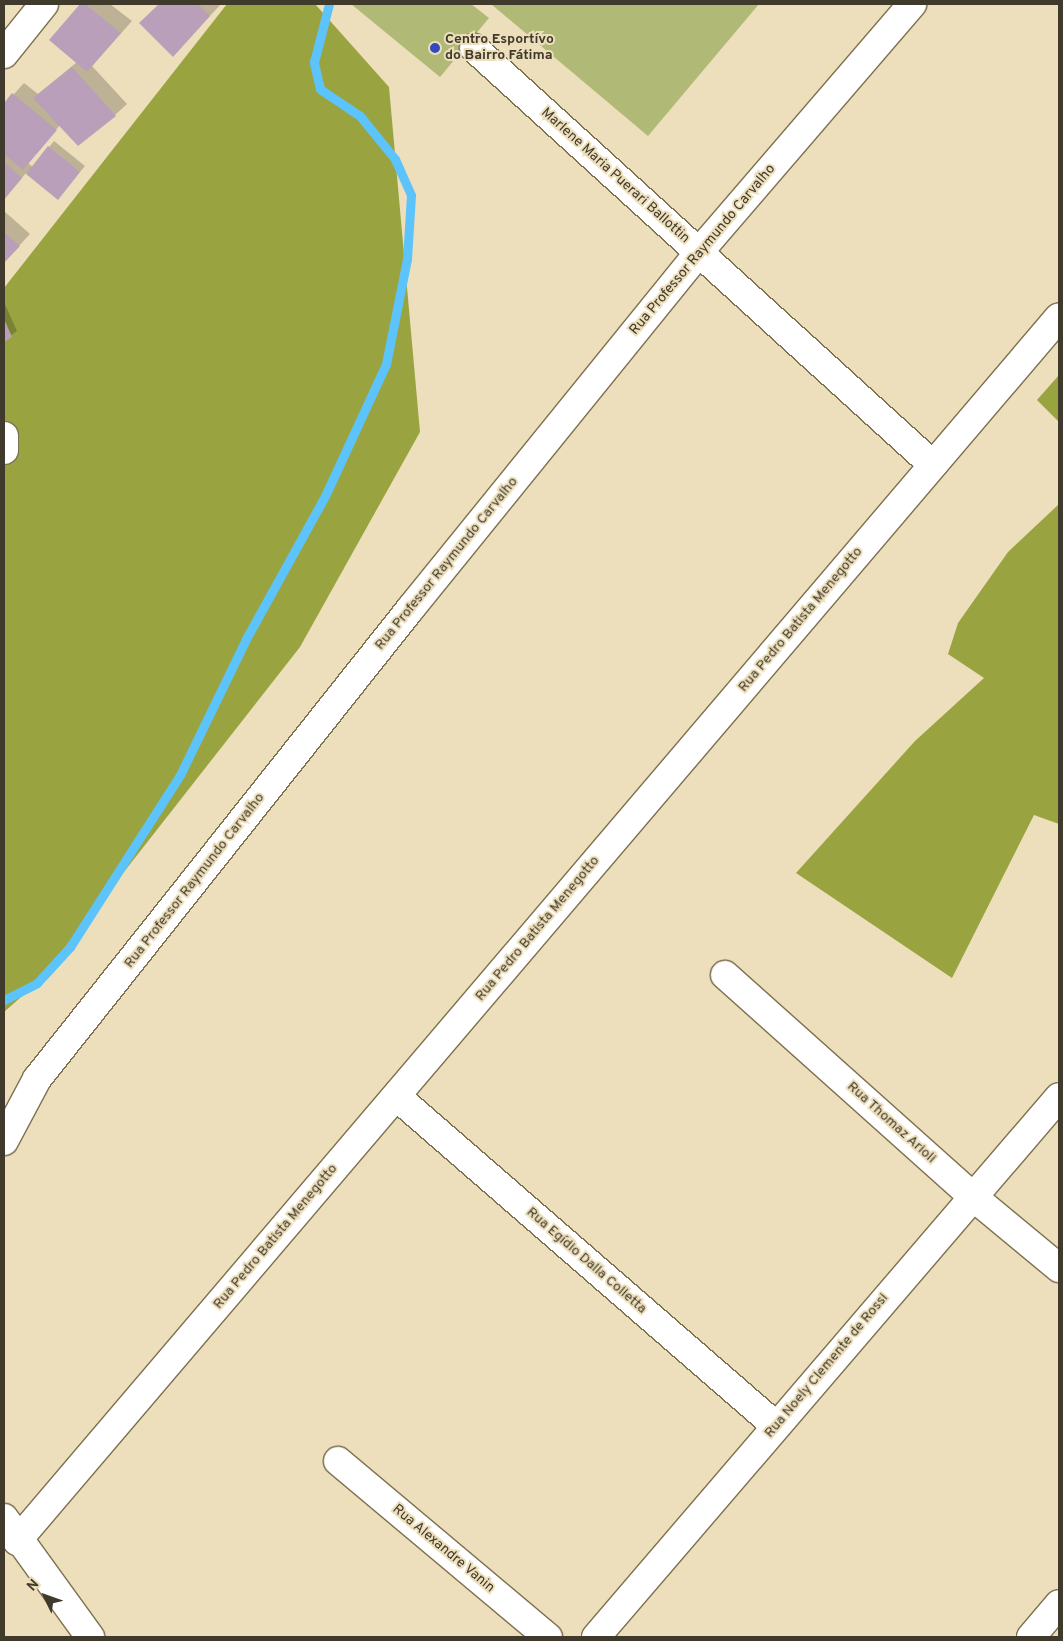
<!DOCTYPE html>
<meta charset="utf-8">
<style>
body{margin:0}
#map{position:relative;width:1063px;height:1641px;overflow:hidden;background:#eddfbb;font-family:Overpass,sans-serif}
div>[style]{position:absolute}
.green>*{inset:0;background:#b0b975}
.forest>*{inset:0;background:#99a441}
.shadow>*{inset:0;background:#0003}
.stream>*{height:9px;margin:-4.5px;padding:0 4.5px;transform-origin:4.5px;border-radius:4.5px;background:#5dc4fb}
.building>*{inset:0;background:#ba9fba}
.roads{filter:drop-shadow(1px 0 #7e7151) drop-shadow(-1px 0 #7e7151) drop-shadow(0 1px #7e7151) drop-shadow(0 -1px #7e7151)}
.minor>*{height:28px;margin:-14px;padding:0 14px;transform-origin:14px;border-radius:14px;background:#fff}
.major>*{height:28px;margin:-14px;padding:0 14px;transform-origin:14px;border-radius:14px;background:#fff}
.dots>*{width:14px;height:14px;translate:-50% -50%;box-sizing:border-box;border:2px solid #eddfbb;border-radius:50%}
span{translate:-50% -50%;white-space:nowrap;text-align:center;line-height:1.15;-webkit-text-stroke:4px #eddfbb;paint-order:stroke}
.poi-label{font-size:14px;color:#403a2c;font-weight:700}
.left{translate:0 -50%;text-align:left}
.street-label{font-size:14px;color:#403a2c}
.frame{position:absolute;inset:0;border:5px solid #403a2c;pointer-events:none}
.north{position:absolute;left:20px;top:1571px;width:50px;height:50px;-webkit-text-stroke:4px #eddfbb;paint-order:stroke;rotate:312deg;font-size:14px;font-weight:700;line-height:20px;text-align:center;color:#403a2c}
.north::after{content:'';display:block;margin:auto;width:18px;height:22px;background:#403a2c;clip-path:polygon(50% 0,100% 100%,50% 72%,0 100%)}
</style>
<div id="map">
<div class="green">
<div style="clip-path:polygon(351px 4px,471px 4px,489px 18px,440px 77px)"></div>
<div style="clip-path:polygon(491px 4px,759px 4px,648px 136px)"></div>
</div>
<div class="forest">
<div style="clip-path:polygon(227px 4px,315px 4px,389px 87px,420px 432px,300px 647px,37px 983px,4px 1012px,4px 288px)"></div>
<div style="clip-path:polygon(1059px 375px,1059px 422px,1037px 400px)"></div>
<div style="clip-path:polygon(1059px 504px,1059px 824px,1034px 815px,952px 978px,796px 873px,915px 741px,984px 678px,948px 654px,958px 623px,1008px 552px)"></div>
</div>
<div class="shadow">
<div style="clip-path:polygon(81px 4px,110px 4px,132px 21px,92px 66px,127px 104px,115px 115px,60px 125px,28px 163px,33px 167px,54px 141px,85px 166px,58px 198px,26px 173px,4px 200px,4px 105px,24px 83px,38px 94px,77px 62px,50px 40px)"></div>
<div style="clip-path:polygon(161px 4px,221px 4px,184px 44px,141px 23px)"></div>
<div style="clip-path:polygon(4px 211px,30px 234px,4px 262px)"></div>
<div style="clip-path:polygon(4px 302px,17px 331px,4px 340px)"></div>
</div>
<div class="stream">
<div style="left:4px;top:1000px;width:37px;rotate:-27deg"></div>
<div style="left:37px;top:983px;width:49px;rotate:-47.5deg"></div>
<div style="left:70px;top:947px;width:204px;rotate:-57.4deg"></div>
<div style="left:180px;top:775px;width:151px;rotate:-64.1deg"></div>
<div style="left:246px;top:639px;width:163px;rotate:-61.1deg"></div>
<div style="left:325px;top:496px;width:145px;rotate:-65.2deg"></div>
<div style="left:386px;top:364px;width:107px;rotate:-78.7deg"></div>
<div style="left:407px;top:259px;width:64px;rotate:-86.4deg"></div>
<div style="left:411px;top:195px;width:39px;rotate:-114deg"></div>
<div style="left:395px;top:159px;width:55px;rotate:-129.1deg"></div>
<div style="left:360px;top:116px;width:48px;rotate:-146deg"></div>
<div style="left:320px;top:89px;width:28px;rotate:-103deg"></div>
<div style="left:314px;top:62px;width:60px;rotate:-75.5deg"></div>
</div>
<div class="building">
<div style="clip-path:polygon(80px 4px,85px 4px,121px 33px,87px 72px,49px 40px)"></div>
<div style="clip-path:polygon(159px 4px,198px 4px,210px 16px,173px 57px,139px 23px)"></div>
<div style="clip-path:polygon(72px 67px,116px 116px,78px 146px,33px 98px)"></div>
<div style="clip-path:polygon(12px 93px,57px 130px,23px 170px,4px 154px,4px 103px)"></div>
<div style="clip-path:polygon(48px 146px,80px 172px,58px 200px,26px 174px)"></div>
<div style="clip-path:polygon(4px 162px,22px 178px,4px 199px)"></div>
<div style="clip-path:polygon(4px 232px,20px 246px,4px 263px)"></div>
<div style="clip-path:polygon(4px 319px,12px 337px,4px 342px)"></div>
</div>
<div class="roads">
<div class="minor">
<div style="left:474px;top:48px;width:620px;rotate:42.26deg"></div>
<div style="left:4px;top:436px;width:14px;rotate:90deg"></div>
<div style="left:725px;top:975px;width:331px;rotate:41.8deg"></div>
<div style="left:972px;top:1196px;width:113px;rotate:39.6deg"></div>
<div style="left:396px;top:1096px;width:503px;rotate:40.97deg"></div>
<div style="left:4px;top:1141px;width:70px;rotate:-62deg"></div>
<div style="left:37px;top:1079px;width:601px;rotate:-51.55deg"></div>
<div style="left:411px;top:608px;width:458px;rotate:-51deg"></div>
<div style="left:699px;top:252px;width:327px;rotate:-49.3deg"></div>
<div style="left:338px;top:1461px;width:274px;rotate:40deg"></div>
<div style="left:4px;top:1518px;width:147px;rotate:54.1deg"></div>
<div style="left:17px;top:1541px;width:1607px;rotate:-49.59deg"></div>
<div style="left:596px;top:1637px;width:711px;rotate:-49.39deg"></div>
<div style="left:1031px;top:1637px;width:43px;rotate:-49.7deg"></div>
</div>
<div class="major">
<div style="left:4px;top:54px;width:64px;rotate:-51.3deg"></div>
</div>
</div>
<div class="dots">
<div style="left:435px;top:48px;background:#3449bb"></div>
</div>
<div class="poi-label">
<span class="left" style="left:445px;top:48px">Centro Esportívo<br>do Bairro Fátima</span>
</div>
<div class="street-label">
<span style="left:615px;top:176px;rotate:42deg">Marlene Maria Puerari Ballottin</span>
<span style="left:703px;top:250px;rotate:-50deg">Rua Professor Raymundo Carvalho</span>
<span style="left:447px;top:564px;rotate:-51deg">Rua Professor Raymundo Carvalho</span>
<span style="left:801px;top:620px;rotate:-50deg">Rua Pedro Batista Menegotto</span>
<span style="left:195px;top:881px;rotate:-52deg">Rua Professor Raymundo Carvalho</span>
<span style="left:538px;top:929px;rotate:-50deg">Rua Pedro Batista Menegotto</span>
<span style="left:891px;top:1123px;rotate:42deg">Rua Thomaz Arioli</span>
<span style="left:276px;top:1237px;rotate:-50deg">Rua Pedro Batista Menegotto</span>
<span style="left:586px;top:1261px;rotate:41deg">Rua Egídio Dalla Colletta</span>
<span style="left:827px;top:1366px;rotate:-50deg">Rua Noely Clemente de Rossi</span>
<span style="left:443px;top:1549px;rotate:40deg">Rua Alexandre Vanin</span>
</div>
<div class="frame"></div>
<div class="north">N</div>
</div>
